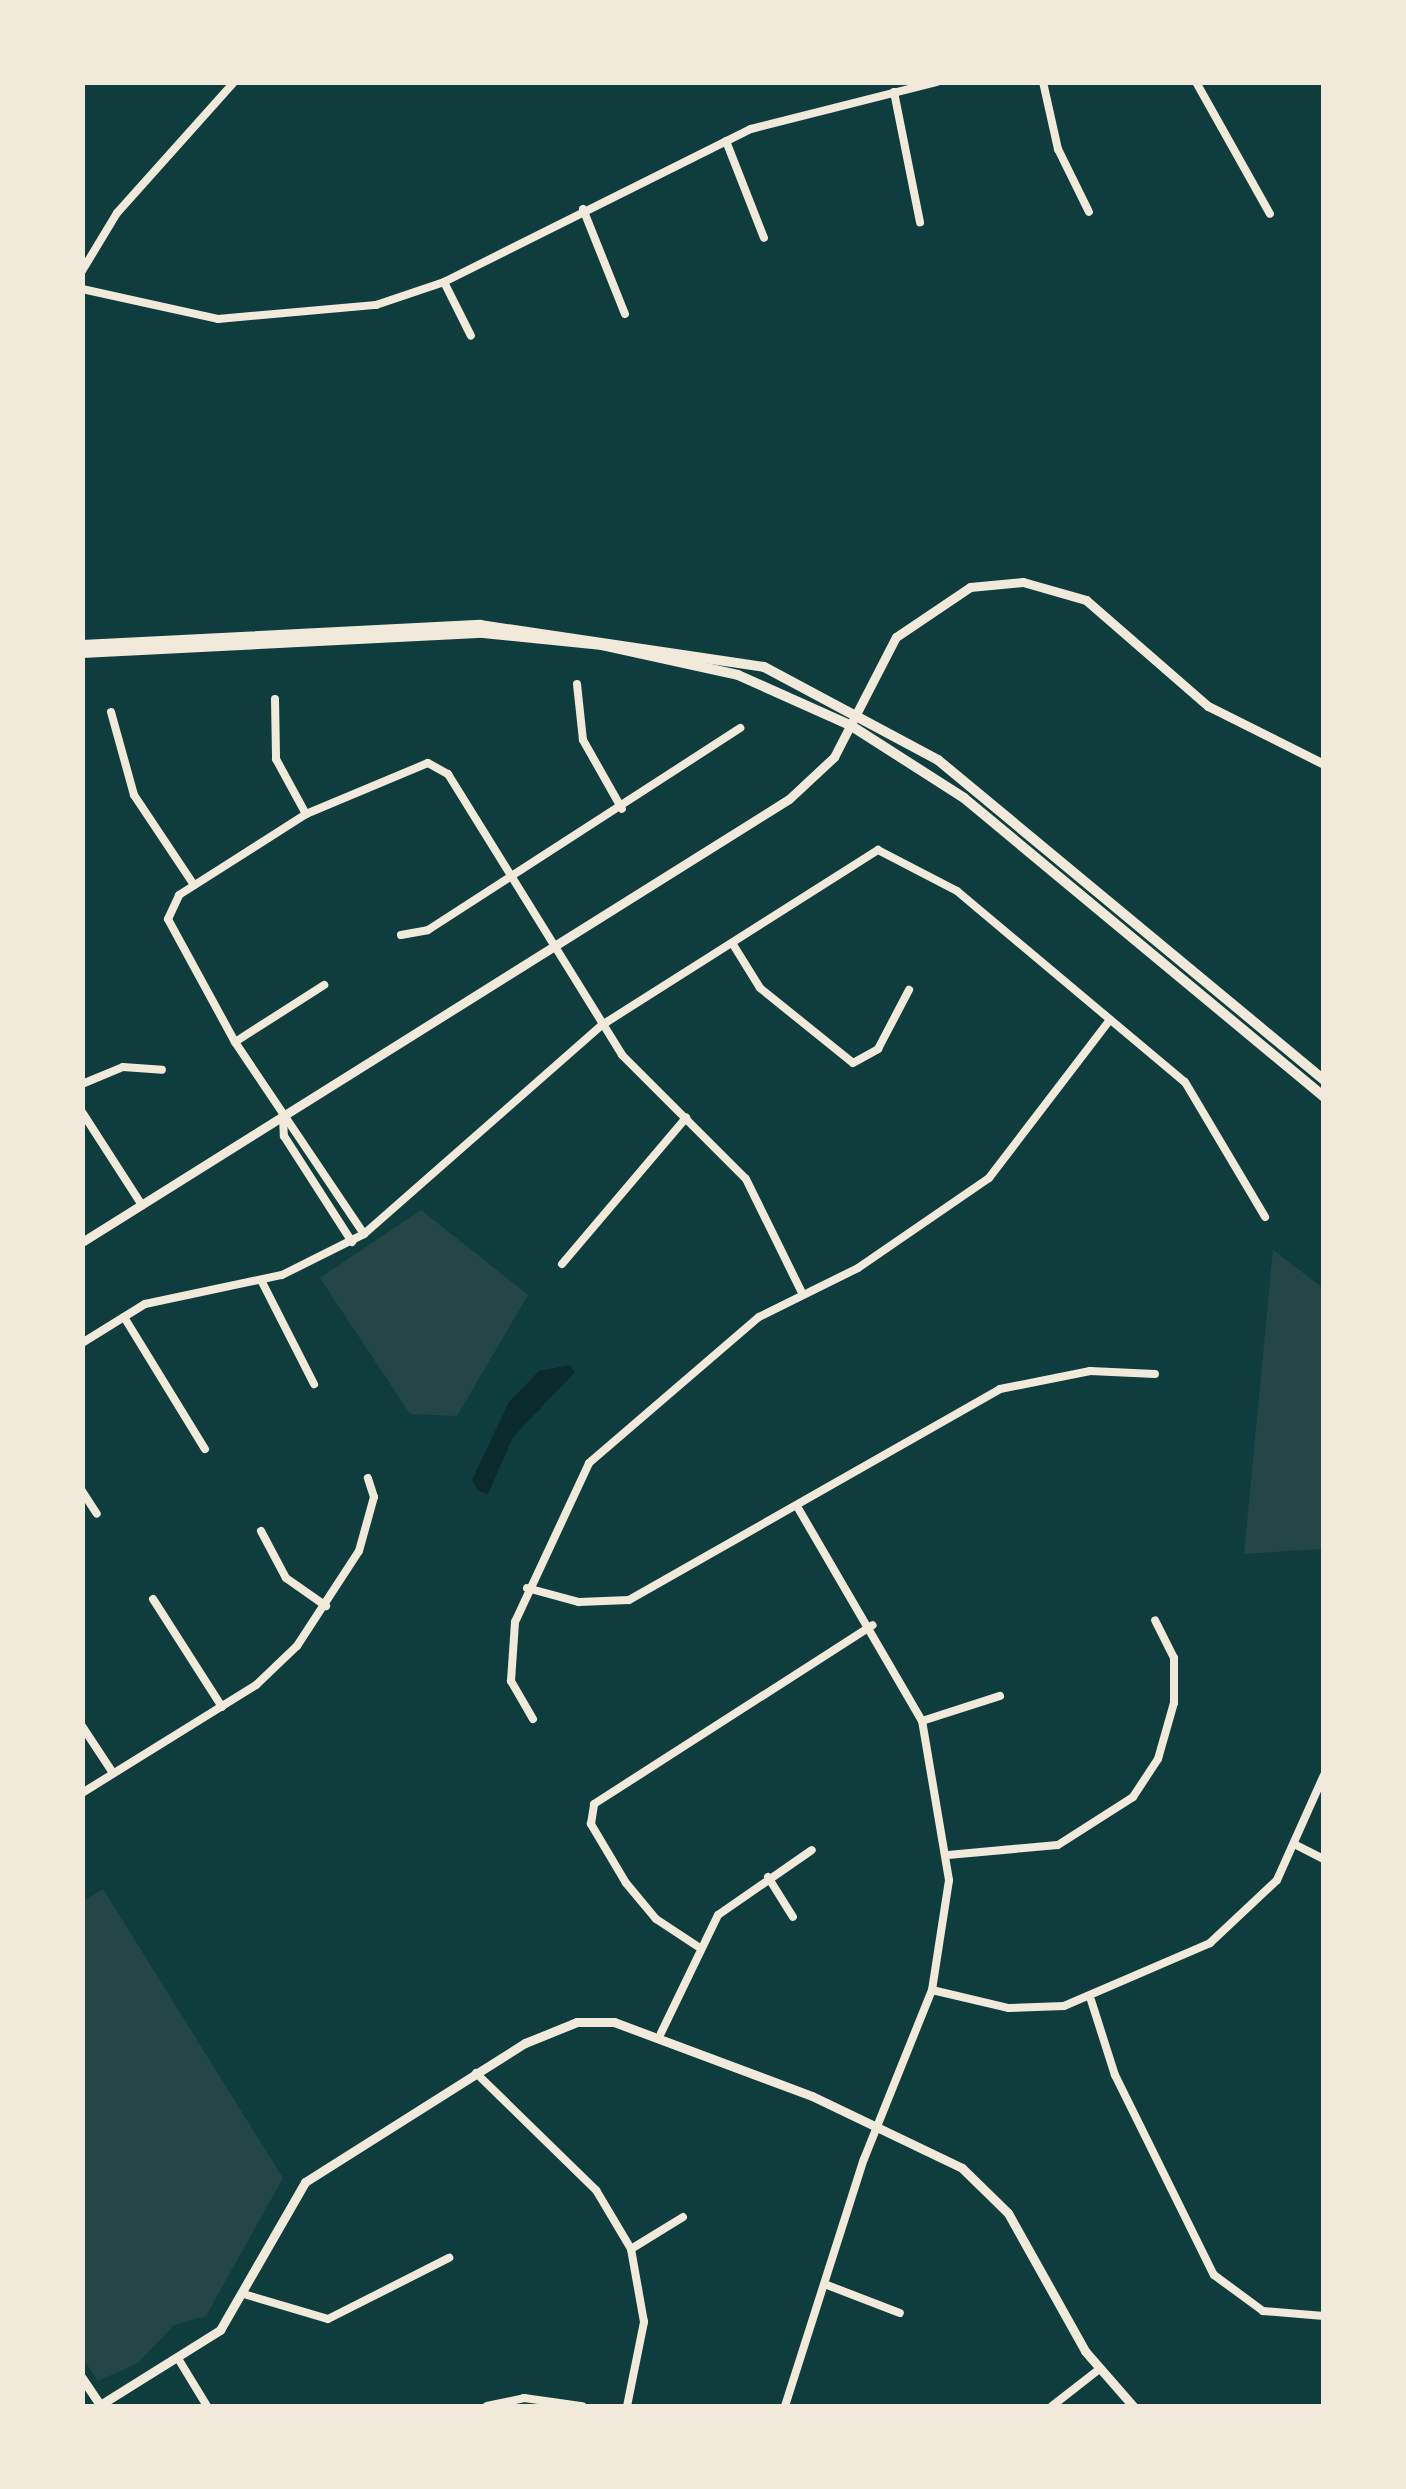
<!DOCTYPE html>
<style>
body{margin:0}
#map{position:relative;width:1406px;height:2489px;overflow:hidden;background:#0f3d3e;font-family:"Open Sans",sans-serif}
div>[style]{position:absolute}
.green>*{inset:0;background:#244646}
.water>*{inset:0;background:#0a2a2b}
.minor>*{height:8px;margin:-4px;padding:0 4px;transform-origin:4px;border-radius:4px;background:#f1e9da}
.tertiary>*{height:9px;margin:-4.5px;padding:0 4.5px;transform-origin:4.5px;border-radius:4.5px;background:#f1e9da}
.secondary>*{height:10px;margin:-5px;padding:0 5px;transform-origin:5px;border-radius:5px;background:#f1e9da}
span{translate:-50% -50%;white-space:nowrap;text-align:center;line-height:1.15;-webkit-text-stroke:10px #f1e9da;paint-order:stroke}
.frame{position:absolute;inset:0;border:85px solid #f1e9da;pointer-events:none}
</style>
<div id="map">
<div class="green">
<div style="clip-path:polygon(421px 1210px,528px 1295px,457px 1416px,410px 1414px,320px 1278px)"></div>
<div style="clip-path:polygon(1273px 1250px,1323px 1288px,1323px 1549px,1244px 1554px)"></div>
<div style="clip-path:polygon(103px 1889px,283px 2178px,206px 2316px,174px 2325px,138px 2363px,98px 2381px,82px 2357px,82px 1902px)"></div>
</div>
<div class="water">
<div style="clip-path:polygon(570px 1365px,575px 1372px,513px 1437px,488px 1494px,478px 1491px,472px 1480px,509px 1402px,539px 1371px)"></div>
</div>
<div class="minor">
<div style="left:1043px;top:82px;width:69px;rotate:77.4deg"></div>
<div style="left:1058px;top:149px;width:70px;rotate:63.8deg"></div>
<div style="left:1196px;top:82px;width:151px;rotate:60.7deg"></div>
<div style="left:894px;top:92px;width:133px;rotate:78.7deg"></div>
<div style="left:726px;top:141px;width:104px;rotate:68.6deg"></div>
<div style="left:583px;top:209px;width:113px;rotate:68.2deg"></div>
<div style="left:82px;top:271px;width:68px;rotate:-58.9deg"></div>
<div style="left:117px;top:213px;width:176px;rotate:-48.2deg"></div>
<div style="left:444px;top:282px;width:60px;rotate:63.4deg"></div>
<div style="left:82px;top:289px;width:139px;rotate:12.4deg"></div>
<div style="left:218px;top:319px;width:159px;rotate:-5.1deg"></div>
<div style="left:376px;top:305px;width:72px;rotate:-18.7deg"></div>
<div style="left:444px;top:282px;width:343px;rotate:-26.5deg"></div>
<div style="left:751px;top:129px;width:192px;rotate:-14.2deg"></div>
<div style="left:577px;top:684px;width:56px;rotate:83.9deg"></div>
<div style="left:583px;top:740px;width:79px;rotate:60.5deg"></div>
<div style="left:275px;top:699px;width:60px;rotate:89deg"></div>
<div style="left:276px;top:759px;width:63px;rotate:61.4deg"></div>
<div style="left:111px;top:712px;width:86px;rotate:74.5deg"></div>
<div style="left:134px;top:795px;width:108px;rotate:56.3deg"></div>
<div style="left:401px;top:935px;width:27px;rotate:-10deg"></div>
<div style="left:428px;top:930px;width:372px;rotate:-32.9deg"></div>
<div style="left:734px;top:946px;width:49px;rotate:58.2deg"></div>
<div style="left:760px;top:988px;width:119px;rotate:38.9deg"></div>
<div style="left:853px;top:1063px;width:29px;rotate:-29deg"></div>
<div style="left:878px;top:1049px;width:67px;rotate:-62.3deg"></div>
<div style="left:235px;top:1042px;width:106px;rotate:-32.6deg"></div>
<div style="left:82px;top:1084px;width:44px;rotate:-22.5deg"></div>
<div style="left:123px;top:1067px;width:39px;rotate:4deg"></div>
<div style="left:82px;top:1112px;width:111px;rotate:57.2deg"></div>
<div style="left:283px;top:1119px;width:17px;rotate:87deg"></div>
<div style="left:284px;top:1136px;width:126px;rotate:57.3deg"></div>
<div style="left:364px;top:1234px;width:231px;rotate:-123.9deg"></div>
<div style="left:235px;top:1042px;width:140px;rotate:-118.6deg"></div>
<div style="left:168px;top:919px;width:26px;rotate:-65deg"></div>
<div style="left:179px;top:895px;width:151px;rotate:-32.5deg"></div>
<div style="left:306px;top:814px;width:132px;rotate:-22.7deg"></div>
<div style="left:428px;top:763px;width:23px;rotate:29deg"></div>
<div style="left:448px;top:774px;width:331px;rotate:58.2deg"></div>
<div style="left:622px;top:1055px;width:175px;rotate:45deg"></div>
<div style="left:746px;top:1179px;width:127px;rotate:63.8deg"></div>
<div style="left:562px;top:1264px;width:192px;rotate:-49.7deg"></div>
<div style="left:261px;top:1280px;width:117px;rotate:63deg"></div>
<div style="left:124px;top:1317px;width:155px;rotate:58.5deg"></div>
<div style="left:82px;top:1343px;width:74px;rotate:-31.8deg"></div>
<div style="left:145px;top:1304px;width:140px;rotate:-12deg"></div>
<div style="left:282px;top:1275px;width:92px;rotate:-26.6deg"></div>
<div style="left:364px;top:1234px;width:317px;rotate:-41.3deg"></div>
<div style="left:602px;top:1025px;width:327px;rotate:-32.4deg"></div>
<div style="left:878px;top:850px;width:89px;rotate:27.4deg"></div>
<div style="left:957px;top:891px;width:297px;rotate:40deg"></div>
<div style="left:1185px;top:1082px;width:157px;rotate:59.3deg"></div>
<div style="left:82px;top:1491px;width:27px;rotate:57deg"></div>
<div style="left:261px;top:1531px;width:53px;rotate:62deg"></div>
<div style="left:286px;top:1578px;width:49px;rotate:35deg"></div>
<div style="left:527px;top:1588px;width:54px;rotate:15.1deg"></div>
<div style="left:579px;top:1602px;width:50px;rotate:-2.3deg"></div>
<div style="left:629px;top:1600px;width:427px;rotate:-29.6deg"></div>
<div style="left:1000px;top:1389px;width:92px;rotate:-11.3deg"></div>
<div style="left:1090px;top:1371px;width:65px;rotate:2.6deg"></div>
<div style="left:153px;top:1599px;width:128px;rotate:57.4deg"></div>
<div style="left:533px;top:1719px;width:44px;rotate:-120.1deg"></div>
<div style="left:511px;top:1681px;width:59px;rotate:-86.1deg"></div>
<div style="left:515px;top:1622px;width:175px;rotate:-65deg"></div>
<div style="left:589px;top:1463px;width:224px;rotate:-40.7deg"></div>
<div style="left:759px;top:1317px;width:110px;rotate:-26.3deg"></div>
<div style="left:858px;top:1268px;width:159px;rotate:-34.5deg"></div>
<div style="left:989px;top:1178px;width:199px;rotate:-52.6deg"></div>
<div style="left:922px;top:1721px;width:82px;rotate:-17.8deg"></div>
<div style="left:82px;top:1726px;width:56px;rotate:56.6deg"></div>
<div style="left:82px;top:1793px;width:205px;rotate:-31.8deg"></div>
<div style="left:256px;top:1685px;width:57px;rotate:-43.6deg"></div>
<div style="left:297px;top:1646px;width:113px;rotate:-56.9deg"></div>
<div style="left:359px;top:1551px;width:56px;rotate:-74.5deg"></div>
<div style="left:374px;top:1497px;width:20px;rotate:-108deg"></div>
<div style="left:1298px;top:1846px;width:29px;rotate:27deg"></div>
<div style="left:948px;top:1855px;width:110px;rotate:-5.2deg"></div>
<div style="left:1058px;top:1845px;width:89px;rotate:-32.6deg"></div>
<div style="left:1133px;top:1797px;width:45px;rotate:-56.7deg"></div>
<div style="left:1158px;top:1759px;width:58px;rotate:-74.1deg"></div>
<div style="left:1174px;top:1703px;width:45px;rotate:-90deg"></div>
<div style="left:1174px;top:1658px;width:42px;rotate:-116.6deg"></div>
<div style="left:768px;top:1877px;width:47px;rotate:58deg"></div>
<div style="left:697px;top:1946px;width:49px;rotate:-146.6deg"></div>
<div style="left:656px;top:1919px;width:47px;rotate:-129.8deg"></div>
<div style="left:626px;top:1883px;width:69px;rotate:-120.7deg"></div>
<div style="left:591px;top:1824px;width:20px;rotate:-81deg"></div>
<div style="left:594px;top:1804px;width:331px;rotate:-32.7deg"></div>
<div style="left:932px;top:1990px;width:79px;rotate:13.2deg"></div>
<div style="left:1009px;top:2008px;width:55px;rotate:-2.1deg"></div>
<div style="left:1064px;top:2006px;width:159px;rotate:-23.3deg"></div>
<div style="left:1210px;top:1943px;width:92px;rotate:-43.2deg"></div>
<div style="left:1277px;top:1880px;width:115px;rotate:-65.9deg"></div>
<div style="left:1091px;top:2000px;width:79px;rotate:72.3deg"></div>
<div style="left:1115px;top:2075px;width:223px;rotate:63.7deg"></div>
<div style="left:1214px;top:2275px;width:61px;rotate:36.3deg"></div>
<div style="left:1263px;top:2311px;width:61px;rotate:4.7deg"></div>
<div style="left:661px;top:2033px;width:131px;rotate:-64.2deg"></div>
<div style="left:718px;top:1915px;width:114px;rotate:-34.7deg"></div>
<div style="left:476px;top:2073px;width:168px;rotate:44.3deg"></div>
<div style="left:596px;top:2190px;width:69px;rotate:59.3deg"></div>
<div style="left:631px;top:2249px;width:74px;rotate:79.9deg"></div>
<div style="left:644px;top:2322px;width:86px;rotate:101.4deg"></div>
<div style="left:631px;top:2249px;width:61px;rotate:-31.6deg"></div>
<div style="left:827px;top:2285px;width:78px;rotate:21deg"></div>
<div style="left:247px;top:2295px;width:84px;rotate:16.5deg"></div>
<div style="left:328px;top:2319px;width:136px;rotate:-26.8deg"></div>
<div style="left:179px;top:2360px;width:54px;rotate:58.7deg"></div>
<div style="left:487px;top:2406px;width:38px;rotate:-12deg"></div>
<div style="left:524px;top:2398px;width:59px;rotate:7.9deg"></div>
<div style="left:785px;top:2406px;width:259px;rotate:-72.3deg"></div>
<div style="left:864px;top:2159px;width:182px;rotate:-68.1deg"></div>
<div style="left:932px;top:1990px;width:111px;rotate:-81.2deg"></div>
<div style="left:949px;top:1880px;width:161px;rotate:-99.6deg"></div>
<div style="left:922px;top:1721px;width:249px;rotate:-120.2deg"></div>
<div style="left:1052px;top:2406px;width:58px;rotate:-38deg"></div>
</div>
<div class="tertiary">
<div style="left:82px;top:1242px;width:834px;rotate:-32.07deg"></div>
<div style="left:789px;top:799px;width:62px;rotate:-43deg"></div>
<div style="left:834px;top:757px;width:135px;rotate:-62.7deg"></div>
<div style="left:896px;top:637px;width:89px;rotate:-34deg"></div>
<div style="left:970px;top:587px;width:53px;rotate:-5.4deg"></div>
<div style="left:1023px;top:582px;width:66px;rotate:15.9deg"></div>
<div style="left:1086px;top:600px;width:162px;rotate:41deg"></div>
<div style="left:1208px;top:706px;width:130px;rotate:26.6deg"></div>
<div style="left:82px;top:2378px;width:34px;rotate:56deg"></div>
<div style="left:100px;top:2405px;width:142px;rotate:-32deg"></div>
<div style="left:220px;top:2330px;width:171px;rotate:-60.1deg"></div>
<div style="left:305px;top:2182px;width:260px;rotate:-32.3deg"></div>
<div style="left:525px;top:2043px;width:56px;rotate:-22deg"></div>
<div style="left:577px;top:2022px;width:37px"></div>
<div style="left:614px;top:2022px;width:211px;rotate:20.5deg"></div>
<div style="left:812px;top:2096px;width:166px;rotate:25.6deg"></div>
<div style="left:962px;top:2168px;width:64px;rotate:44.4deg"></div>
<div style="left:1008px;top:2213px;width:158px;rotate:60.8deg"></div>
<div style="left:1085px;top:2351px;width:73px;rotate:48.9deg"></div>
</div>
<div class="secondary">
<div style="left:82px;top:645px;width:399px;rotate:-2.9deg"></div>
<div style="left:480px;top:625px;width:287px;rotate:8.4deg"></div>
<div style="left:764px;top:667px;width:197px;rotate:28.1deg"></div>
<div style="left:938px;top:760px;width:501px;rotate:39.66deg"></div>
<div style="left:82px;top:653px;width:401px;rotate:-2.9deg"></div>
<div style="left:483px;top:633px;width:120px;rotate:5.8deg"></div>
<div style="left:602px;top:645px;width:139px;rotate:12.4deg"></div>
<div style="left:738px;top:675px;width:123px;rotate:24.1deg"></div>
<div style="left:850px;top:725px;width:135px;rotate:32.6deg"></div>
<div style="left:964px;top:798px;width:468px;rotate:39.7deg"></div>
</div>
<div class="frame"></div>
</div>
